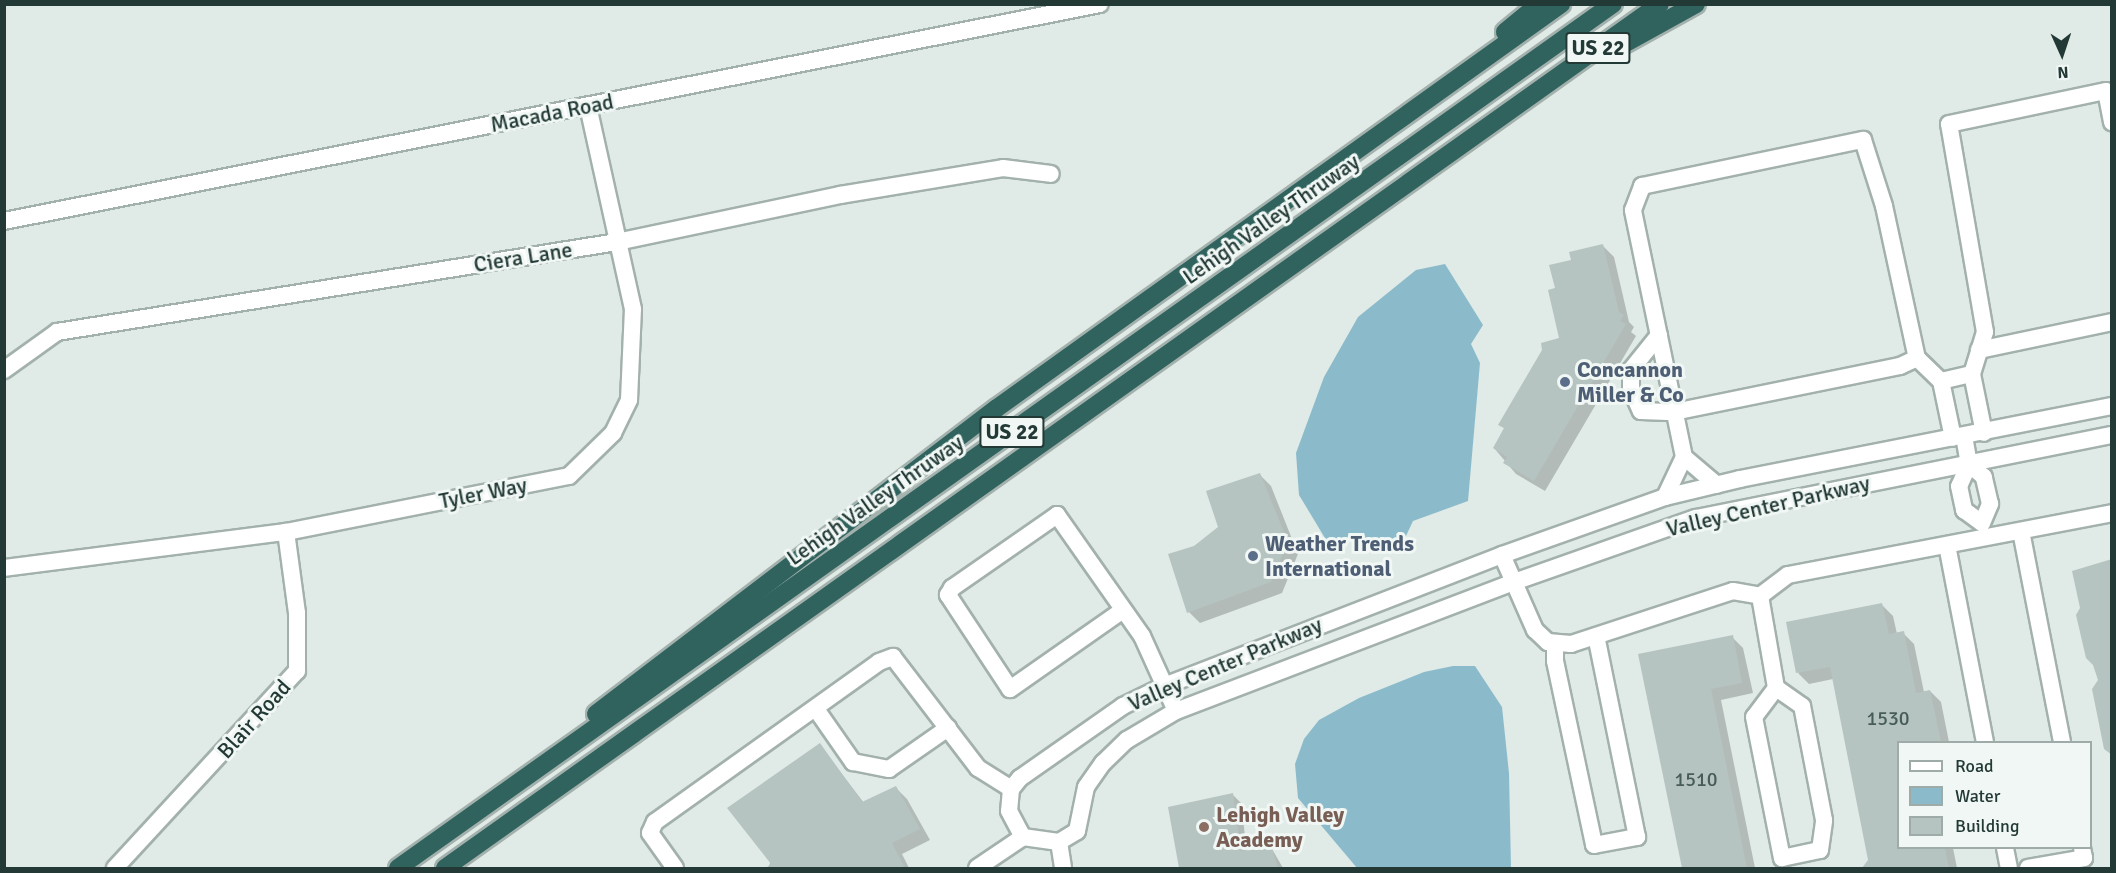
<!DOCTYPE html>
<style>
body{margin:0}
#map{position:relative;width:2116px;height:873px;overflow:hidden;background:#e0eae6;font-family:Signika,sans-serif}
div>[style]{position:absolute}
.water>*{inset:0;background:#8bbbcb}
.shadow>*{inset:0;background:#0003}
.building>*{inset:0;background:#b5c4c0}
.roads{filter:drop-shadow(2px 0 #a3b1ad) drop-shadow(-2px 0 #a3b1ad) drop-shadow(0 2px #a3b1ad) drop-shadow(0 -2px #a3b1ad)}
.minor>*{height:16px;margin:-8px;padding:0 8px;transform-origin:8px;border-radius:8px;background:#fff}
.highway>*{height:18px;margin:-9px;padding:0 9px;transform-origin:9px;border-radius:9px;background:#30635e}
.dots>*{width:16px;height:16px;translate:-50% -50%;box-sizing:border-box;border:3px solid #f0f7f4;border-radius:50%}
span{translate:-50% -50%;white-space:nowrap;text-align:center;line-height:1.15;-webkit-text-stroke:6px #f0f7f4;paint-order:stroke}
.number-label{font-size:20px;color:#475c58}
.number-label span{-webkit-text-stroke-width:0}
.shield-label span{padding:2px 4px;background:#f0f7f4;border:2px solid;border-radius:4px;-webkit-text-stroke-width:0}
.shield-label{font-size:21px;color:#223935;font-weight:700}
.street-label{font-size:22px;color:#223935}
.service-label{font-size:22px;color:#4e5e75;font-weight:700}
.left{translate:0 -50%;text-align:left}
.education-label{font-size:22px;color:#785e54;font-weight:700}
.frame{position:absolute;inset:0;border:6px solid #223935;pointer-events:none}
.legend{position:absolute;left:1897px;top:741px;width:195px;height:108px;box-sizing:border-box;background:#f0f7f4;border:2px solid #9eaba8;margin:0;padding:8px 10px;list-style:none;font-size:18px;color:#223935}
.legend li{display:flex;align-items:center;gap:12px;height:30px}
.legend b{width:30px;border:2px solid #9eaba8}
.north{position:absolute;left:2032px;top:24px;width:60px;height:60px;-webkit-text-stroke:4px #f0f7f4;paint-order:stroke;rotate:177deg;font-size:16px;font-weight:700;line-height:24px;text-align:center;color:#223935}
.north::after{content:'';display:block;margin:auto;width:21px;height:27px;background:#223935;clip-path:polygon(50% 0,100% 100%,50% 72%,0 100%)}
</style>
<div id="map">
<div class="water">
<div style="clip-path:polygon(1445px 264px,1483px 325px,1471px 344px,1480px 363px,1468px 501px,1413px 521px,1406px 536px,1393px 541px,1345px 539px,1334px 553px,1299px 495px,1296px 453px,1324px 377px,1358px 317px,1416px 270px)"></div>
<div style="clip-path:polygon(1453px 666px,1475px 666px,1502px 707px,1509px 773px,1511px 868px,1357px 868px,1298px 798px,1295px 764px,1304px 739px,1319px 720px,1359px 698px,1424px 672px)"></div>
</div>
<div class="shadow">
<div style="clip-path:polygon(1603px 246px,1614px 257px,1629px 322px,1634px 327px,1631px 332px,1636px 336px,1545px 491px,1516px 474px,1494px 448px,1505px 429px,1500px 424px,1561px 339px,1556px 289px,1572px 261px)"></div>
<div style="clip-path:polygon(1260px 475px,1271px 486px,1298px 554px,1282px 593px,1200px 623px,1189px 612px,1194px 548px,1220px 528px)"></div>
<div style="clip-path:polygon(1882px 605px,1893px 616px,1897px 634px,1903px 633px,1914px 644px,1924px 692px,1930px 691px,1941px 702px,1949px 742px,1898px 742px,1898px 848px,1953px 848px,1957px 868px,1864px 868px,1869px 860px,1833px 679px,1809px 684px,1798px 673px)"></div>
<div style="clip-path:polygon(1732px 637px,1743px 648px,1753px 693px,1721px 700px,1755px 868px,1683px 868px,1640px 655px)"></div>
<div style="clip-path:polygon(820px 745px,864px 803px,896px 788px,907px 799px,930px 840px,902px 854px,909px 868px,768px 868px)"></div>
<div style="clip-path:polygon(1233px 795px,1241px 803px,1247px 852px,1272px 849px,1283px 868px,1180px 868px,1169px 808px)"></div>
</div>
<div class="building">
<div style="clip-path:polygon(1603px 244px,1619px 312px,1624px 315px,1620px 321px,1626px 324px,1534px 481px,1503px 463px,1507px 457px,1493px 448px,1504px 428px,1498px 425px,1542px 350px,1541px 343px,1559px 338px,1548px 290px,1555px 288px,1549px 265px,1571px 260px,1569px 252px)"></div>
<div style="clip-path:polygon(1260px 473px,1288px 542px,1271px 582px,1187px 613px,1168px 554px,1194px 546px,1218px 527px,1206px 491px)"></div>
<div style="clip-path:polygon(2112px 559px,2112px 755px,2104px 749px,2092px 689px,2098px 680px,2093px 665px,2086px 658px,2076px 615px,2080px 608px,2072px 571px)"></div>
<div style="clip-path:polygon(1882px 603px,1889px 634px,1904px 631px,1916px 693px,1930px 690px,1941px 742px,1898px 742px,1898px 848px,1945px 848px,1949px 868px,1862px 868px,1868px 860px,1830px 667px,1796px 673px,1786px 622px)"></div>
<div style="clip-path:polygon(1733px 635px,1742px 683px,1711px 689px,1747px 868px,1682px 868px,1638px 654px)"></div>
<div style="clip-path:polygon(820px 743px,862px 802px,896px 786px,920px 829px,892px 843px,905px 868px,766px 868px,771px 864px,727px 808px)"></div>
<div style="clip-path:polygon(1233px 793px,1241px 851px,1272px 848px,1278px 868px,1179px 868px,1168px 807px)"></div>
</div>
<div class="roads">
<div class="minor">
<div style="left:4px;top:221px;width:1117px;rotate:-11.2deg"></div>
<div style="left:1659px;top:335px;width:45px;rotate:128.7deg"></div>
<div style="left:1631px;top:370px;width:19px;rotate:90deg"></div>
<div style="left:1631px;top:389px;width:24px;rotate:66deg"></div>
<div style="left:1641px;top:411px;width:33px;rotate:2deg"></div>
<div style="left:1674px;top:412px;width:231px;rotate:-11.5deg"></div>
<div style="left:1900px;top:366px;width:19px;rotate:-25deg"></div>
<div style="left:1979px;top:350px;width:136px;rotate:-11.9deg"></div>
<div style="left:4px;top:370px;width:65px;rotate:-35.6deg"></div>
<div style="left:57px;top:332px;width:567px;rotate:-9.13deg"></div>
<div style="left:617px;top:242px;width:228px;rotate:-11.9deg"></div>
<div style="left:840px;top:195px;width:165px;rotate:-9.4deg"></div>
<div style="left:1003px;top:168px;width:48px;rotate:7.1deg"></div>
<div style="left:1972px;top:374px;width:60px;rotate:78.5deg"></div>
<div style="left:1941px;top:381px;width:32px;rotate:-13deg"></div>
<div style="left:1972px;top:374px;width:44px;rotate:-72.8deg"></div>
<div style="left:1985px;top:332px;width:211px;rotate:-99.8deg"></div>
<div style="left:1949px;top:124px;width:160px;rotate:-11.9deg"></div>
<div style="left:2106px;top:91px;width:32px;rotate:79deg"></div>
<div style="left:2112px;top:406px;width:379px;rotate:168.9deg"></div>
<div style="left:1740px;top:479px;width:77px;rotate:166.5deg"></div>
<div style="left:1665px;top:497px;width:173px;rotate:160.4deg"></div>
<div style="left:1502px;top:555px;width:362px;rotate:158.8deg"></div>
<div style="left:1164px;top:686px;width:46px;rotate:154deg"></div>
<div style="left:1123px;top:706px;width:126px;rotate:145deg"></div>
<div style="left:1020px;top:778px;width:14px;rotate:129deg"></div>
<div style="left:1011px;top:789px;width:22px;rotate:95deg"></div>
<div style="left:1009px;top:811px;width:30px;rotate:62deg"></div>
<div style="left:1023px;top:837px;width:36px;rotate:8deg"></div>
<div style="left:1059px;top:842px;width:21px;rotate:-31deg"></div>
<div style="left:1077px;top:831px;width:45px;rotate:-78.4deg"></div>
<div style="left:1086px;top:787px;width:29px;rotate:-55deg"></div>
<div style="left:1103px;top:763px;width:33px;rotate:-44deg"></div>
<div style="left:1127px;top:740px;width:57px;rotate:-30.6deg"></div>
<div style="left:1176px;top:711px;width:362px;rotate:-20.9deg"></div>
<div style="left:1514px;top:582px;width:193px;rotate:-19.4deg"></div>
<div style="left:1696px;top:518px;width:424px;rotate:-11.3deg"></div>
<div style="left:1964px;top:436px;width:28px;rotate:80deg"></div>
<div style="left:1969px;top:464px;width:24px;rotate:114deg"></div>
<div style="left:1959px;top:486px;width:25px;rotate:78deg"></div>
<div style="left:1964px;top:510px;width:22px;rotate:36deg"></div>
<div style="left:1982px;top:523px;width:21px;rotate:-67deg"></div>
<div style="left:1990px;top:504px;width:28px;rotate:-103deg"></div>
<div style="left:1984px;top:477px;width:20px;rotate:-139deg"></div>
<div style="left:1684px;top:457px;width:43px;rotate:40.3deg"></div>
<div style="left:1665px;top:497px;width:44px;rotate:-64.6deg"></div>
<div style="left:1684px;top:457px;width:252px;rotate:-101.7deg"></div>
<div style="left:1633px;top:210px;width:26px;rotate:-69deg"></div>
<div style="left:1642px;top:186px;width:226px;rotate:-11.8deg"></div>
<div style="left:1863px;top:140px;width:69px;rotate:72.3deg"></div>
<div style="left:1884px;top:206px;width:156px;rotate:77.8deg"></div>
<div style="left:1917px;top:358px;width:33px;rotate:44deg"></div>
<div style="left:1941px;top:381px;width:58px;rotate:78.1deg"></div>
<div style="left:2021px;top:531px;width:215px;rotate:79deg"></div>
<div style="left:1947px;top:545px;width:201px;rotate:79.1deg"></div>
<div style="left:1502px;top:555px;width:82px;rotate:66.3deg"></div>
<div style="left:1535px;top:630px;width:18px;rotate:43deg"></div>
<div style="left:1548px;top:642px;width:23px;rotate:5deg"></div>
<div style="left:1571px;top:644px;width:170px;rotate:-18.1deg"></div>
<div style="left:1733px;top:591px;width:27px;rotate:10deg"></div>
<div style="left:1760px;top:596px;width:35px;rotate:-37deg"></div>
<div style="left:1788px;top:575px;width:330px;rotate:-10.8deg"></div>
<div style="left:4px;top:568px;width:284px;rotate:-7.3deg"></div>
<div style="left:286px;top:532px;width:288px;rotate:-11.2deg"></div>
<div style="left:569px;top:476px;width:62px;rotate:-44.3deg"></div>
<div style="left:613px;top:433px;width:37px;rotate:-64deg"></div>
<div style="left:629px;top:400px;width:91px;rotate:-87.5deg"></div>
<div style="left:633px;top:309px;width:208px;rotate:-102.5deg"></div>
<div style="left:1760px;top:596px;width:93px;rotate:80.1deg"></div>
<div style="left:1776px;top:688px;width:36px;rotate:127deg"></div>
<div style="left:1754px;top:717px;width:144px;rotate:78.8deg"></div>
<div style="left:1782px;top:858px;width:39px;rotate:-12deg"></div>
<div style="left:1820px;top:850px;width:30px;rotate:-82deg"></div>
<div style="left:1824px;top:820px;width:116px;rotate:-100.9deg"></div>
<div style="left:1802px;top:706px;width:32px;rotate:-145deg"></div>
<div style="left:1123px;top:610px;width:138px;rotate:145deg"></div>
<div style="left:1010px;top:689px;width:113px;rotate:-123.4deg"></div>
<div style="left:948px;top:595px;width:8px;rotate:-60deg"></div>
<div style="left:952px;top:588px;width:128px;rotate:-34.8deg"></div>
<div style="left:1057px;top:515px;width:148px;rotate:54.9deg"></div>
<div style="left:1142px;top:636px;width:82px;rotate:65.6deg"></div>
<div style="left:1555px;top:643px;width:18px;rotate:90deg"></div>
<div style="left:1555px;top:661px;width:188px;rotate:78deg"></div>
<div style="left:1594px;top:845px;width:44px;rotate:-10.5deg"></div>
<div style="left:1637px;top:837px;width:205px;rotate:-101.5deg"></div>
<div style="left:816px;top:709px;width:65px;rotate:55.1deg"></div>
<div style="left:853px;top:762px;width:37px;rotate:11deg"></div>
<div style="left:889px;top:769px;width:72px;rotate:-34.8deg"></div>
<div style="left:1059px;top:842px;width:26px;rotate:81deg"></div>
<div style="left:2005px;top:848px;width:20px;rotate:79deg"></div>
<div style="left:115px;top:868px;width:268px;rotate:-47.3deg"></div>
<div style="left:297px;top:671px;width:58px;rotate:-90deg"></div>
<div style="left:297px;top:613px;width:82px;rotate:-97.7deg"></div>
<div style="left:675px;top:868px;width:43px;rotate:-125.5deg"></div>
<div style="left:650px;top:833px;width:12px;rotate:-66deg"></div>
<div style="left:655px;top:822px;width:275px;rotate:-35.5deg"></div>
<div style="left:879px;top:662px;width:15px;rotate:-20deg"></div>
<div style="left:893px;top:657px;width:140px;rotate:52.6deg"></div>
<div style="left:978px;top:768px;width:39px;rotate:32deg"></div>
<div style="left:977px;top:868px;width:55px;rotate:-34deg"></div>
<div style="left:2028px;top:868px;width:57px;rotate:-10.1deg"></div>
<div style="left:2084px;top:858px;width:10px;rotate:-101deg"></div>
</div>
<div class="highway">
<div style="left:1505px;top:32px;width:44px;rotate:-39.5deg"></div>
<div style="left:1611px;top:51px;width:97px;rotate:-28.9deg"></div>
<div style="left:596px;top:714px;width:504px;rotate:-37.35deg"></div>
<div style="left:997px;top:408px;width:694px;rotate:-35.61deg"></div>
<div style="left:398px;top:868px;width:1491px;rotate:-35.42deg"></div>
<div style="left:445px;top:868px;width:1491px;rotate:-35.42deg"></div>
</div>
</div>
<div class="dots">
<div style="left:1565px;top:382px;background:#5c6f8a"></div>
<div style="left:1253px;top:556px;background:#5c6f8a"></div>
<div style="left:1204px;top:827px;background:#8d6e63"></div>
</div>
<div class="number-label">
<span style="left:1888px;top:718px">1530</span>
<span style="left:1696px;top:779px">1510</span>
</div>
<div class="shield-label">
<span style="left:1598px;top:48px">US 22</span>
<span style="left:1012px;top:432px">US 22</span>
</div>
<div class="street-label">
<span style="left:552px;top:113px;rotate:-11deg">Macada Road</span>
<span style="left:1271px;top:219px;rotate:-35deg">Lehigh Valley Thruway</span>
<span style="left:523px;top:257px;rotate:-9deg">Ciera Lane</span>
<span style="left:483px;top:493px;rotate:-11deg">Tyler Way</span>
<span style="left:875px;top:500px;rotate:-35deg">Lehigh Valley Thruway</span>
<span style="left:1768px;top:506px;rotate:-13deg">Valley Center Parkway</span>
<span style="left:1225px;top:664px;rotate:-23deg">Valley Center Parkway</span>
<span style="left:254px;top:719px;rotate:-48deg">Blair Road</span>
</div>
<div class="service-label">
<span class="left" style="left:1577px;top:382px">Concannon<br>Miller &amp; Co</span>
<span class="left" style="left:1265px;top:556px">Weather Trends<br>International</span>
</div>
<div class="education-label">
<span class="left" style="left:1216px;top:827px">Lehigh Valley<br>Academy</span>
</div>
<div class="frame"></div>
<ul class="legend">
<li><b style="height:8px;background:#fff"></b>Road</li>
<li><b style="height:16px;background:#8bbbcb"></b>Water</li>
<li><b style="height:16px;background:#b5c4c0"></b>Building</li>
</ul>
<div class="north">N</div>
</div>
